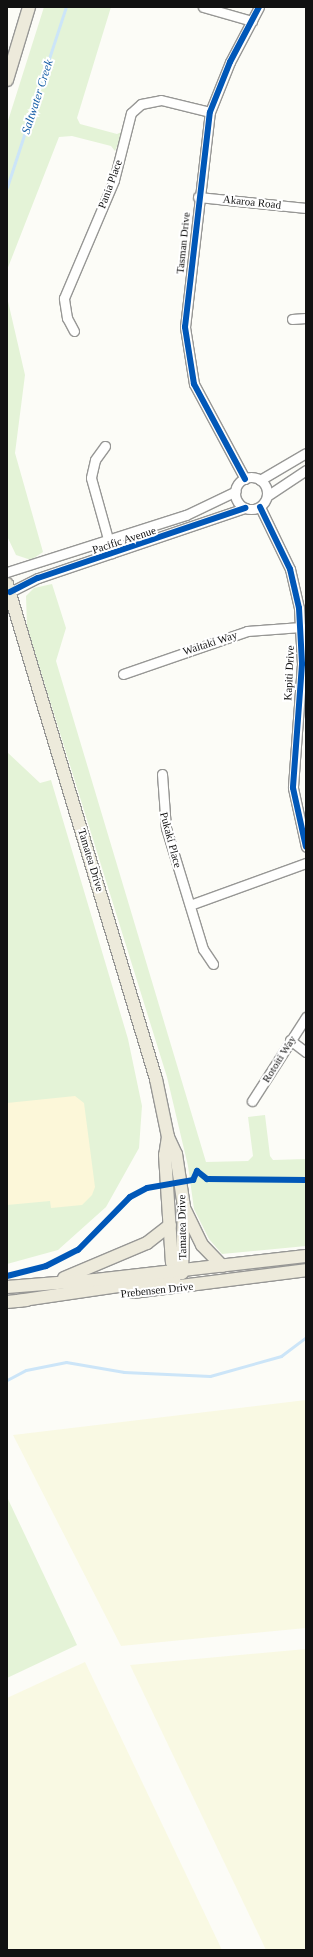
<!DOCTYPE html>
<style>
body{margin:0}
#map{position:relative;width:313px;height:1957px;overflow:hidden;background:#fcfcf7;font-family:Georgia,serif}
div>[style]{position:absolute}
.farmland>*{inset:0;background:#f9f9e3}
.green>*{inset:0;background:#e4f3d7}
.sand>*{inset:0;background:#fcf7d9}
.stream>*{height:3px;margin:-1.5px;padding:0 1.5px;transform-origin:1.5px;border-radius:1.5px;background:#cce5f8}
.roads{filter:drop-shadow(1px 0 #979795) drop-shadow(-1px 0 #979795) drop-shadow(0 1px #979795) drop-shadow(0 -1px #979795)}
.minor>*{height:9px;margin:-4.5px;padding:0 4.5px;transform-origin:4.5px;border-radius:4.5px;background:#fffffe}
.minor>.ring{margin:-4.5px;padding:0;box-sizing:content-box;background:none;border:9px solid #fffffe;border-radius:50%}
.major>*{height:12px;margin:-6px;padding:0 6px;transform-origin:6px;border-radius:6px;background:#edeadb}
.cycleway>*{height:6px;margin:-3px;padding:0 3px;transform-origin:3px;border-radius:3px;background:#0057b8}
span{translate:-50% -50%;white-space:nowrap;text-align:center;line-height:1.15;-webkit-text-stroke:4px #fff;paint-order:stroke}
.street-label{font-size:11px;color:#111}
.water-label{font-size:12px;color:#155da7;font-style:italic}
.frame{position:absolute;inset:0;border:8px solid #111;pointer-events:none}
</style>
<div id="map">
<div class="farmland">
<div style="clip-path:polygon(306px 1400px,306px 1628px,121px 1646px,13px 1435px)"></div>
<div style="clip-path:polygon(306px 1649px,306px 1950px,266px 1950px,130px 1665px)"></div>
<div style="clip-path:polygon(85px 1662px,222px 1950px,7px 1950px,7px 1698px)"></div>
</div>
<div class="green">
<div style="clip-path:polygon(44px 7px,111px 7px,77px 118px,80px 124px,117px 134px,124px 131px,115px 151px,111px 146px,72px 136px,59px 137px,7px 270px,7px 124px)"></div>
<div style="clip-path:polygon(7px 297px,25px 375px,15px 453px,43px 552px,31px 560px,16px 555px,7px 536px)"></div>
<div style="clip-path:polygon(52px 584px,66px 628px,56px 661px,206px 1162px,248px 1161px,253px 1156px,248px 1117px,265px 1115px,270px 1156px,273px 1160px,306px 1159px,306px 1246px,222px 1254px,209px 1239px,194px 1209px,188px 1166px,167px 1077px,27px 627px,26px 596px,34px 588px)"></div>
<div style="clip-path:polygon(7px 752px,40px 783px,51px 780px,128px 1039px,142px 1106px,139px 1148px,106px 1207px,58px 1250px,7px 1264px)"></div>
<div style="clip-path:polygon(7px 1497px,77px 1645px,7px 1678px)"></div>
</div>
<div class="sand">
<div style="clip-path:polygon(75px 1096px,84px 1103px,95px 1187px,92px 1195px,82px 1205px,51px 1208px,50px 1201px,7px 1205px,7px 1103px)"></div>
</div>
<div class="stream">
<div style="left:7px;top:187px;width:189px;rotate:-71.9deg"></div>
<div style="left:7px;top:1380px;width:21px;rotate:-28deg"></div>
<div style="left:26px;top:1370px;width:41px;rotate:-11.3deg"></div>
<div style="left:66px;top:1362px;width:59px;rotate:9.8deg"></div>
<div style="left:124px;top:1372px;width:86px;rotate:2.7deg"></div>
<div style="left:210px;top:1376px;width:74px;rotate:-15.7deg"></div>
<div style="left:281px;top:1356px;width:31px;rotate:-37deg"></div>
</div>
<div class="roads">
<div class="minor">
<div style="left:203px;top:7px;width:51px;rotate:15.9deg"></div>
<div style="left:198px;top:197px;width:109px;rotate:5.8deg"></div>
<div style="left:292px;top:319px;width:14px;rotate:-4deg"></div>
<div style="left:74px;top:331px;width:15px;rotate:-118deg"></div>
<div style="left:67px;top:318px;width:20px;rotate:-99deg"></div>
<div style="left:64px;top:298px;width:128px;rotate:-67deg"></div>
<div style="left:114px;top:180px;width:69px;rotate:-75.8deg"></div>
<div style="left:131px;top:113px;width:13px;rotate:-42deg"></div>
<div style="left:141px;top:104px;width:20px;rotate:-11deg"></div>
<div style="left:161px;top:100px;width:50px;rotate:13.8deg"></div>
<div style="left:105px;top:446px;width:17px;rotate:126deg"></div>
<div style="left:95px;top:460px;width:18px;rotate:103deg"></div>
<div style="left:91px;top:478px;width:78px;rotate:74.4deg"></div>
<div class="ring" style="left:235px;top:477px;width:23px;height:23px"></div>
<div style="left:245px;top:479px;width:108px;rotate:-118.2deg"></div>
<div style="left:194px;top:384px;width:58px;rotate:-99deg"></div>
<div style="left:185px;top:327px;width:216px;rotate:-83.4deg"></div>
<div style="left:210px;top:112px;width:54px;rotate:-68.2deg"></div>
<div style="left:230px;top:62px;width:62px;rotate:-62.2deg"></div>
<div style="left:260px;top:480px;width:53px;rotate:-30.4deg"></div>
<div style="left:267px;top:496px;width:47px;rotate:-33.7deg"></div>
<div style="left:260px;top:507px;width:69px;rotate:64.2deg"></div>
<div style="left:290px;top:569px;width:40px;rotate:77deg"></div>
<div style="left:299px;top:608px;width:56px;rotate:86.9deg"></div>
<div style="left:302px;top:664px;width:124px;rotate:94.2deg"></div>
<div style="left:293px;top:788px;width:60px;rotate:77.6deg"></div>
<div style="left:7px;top:572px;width:188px;rotate:-17.7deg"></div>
<div style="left:186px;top:515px;width:55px;rotate:-25.6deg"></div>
<div style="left:10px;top:592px;width:31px;rotate:-27deg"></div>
<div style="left:38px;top:578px;width:219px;rotate:-18.7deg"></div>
<div style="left:123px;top:674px;width:131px;rotate:-19.1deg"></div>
<div style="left:247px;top:631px;width:54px;rotate:-4.2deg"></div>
<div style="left:162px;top:774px;width:54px;rotate:85.8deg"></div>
<div style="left:166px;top:828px;width:127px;rotate:73deg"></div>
<div style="left:203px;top:949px;width:18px;rotate:56deg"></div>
<div style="left:190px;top:905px;width:123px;rotate:-19.9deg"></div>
<div style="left:290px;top:1040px;width:20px;rotate:37deg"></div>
<div style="left:252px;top:1101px;width:100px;rotate:-57.3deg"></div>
</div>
<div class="major">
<div style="left:7px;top:80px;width:76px;rotate:-73.2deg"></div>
<div style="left:7px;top:584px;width:517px;rotate:73.25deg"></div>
<div style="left:156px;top:1079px;width:59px;rotate:78.3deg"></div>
<div style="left:168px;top:1137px;width:19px;rotate:65deg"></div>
<div style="left:176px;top:1154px;width:54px;rotate:81.4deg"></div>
<div style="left:184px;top:1207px;width:63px;rotate:91.8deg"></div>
<div style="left:182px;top:1270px;width:12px;rotate:138deg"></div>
<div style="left:173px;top:1278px;width:157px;rotate:171.6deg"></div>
<div style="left:168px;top:1137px;width:18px;rotate:99deg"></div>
<div style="left:165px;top:1155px;width:107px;rotate:86.3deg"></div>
<div style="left:172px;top:1262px;width:15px;rotate:48deg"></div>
<div style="left:185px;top:1210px;width:39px;rotate:64deg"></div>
<div style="left:202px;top:1245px;width:29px;rotate:46deg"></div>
<div style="left:64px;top:1278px;width:90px;rotate:-22.9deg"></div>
<div style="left:147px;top:1243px;width:29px;rotate:-38deg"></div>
<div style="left:7px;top:1287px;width:88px;rotate:-4.5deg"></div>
<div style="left:95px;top:1280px;width:212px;rotate:-6.5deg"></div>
<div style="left:133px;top:1292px;width:174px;rotate:-7.2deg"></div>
<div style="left:7px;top:1302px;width:20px;rotate:-6deg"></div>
</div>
</div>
<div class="cycleway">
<div style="left:245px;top:479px;width:108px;rotate:-118.2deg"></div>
<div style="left:194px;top:384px;width:58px;rotate:-99deg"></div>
<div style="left:185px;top:327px;width:216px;rotate:-83.4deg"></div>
<div style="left:210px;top:112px;width:54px;rotate:-68.2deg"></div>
<div style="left:230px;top:62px;width:62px;rotate:-62.2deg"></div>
<div style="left:260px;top:507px;width:69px;rotate:64.2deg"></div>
<div style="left:290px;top:569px;width:40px;rotate:77deg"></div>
<div style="left:299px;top:608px;width:56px;rotate:86.9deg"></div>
<div style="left:302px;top:664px;width:124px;rotate:94.2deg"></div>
<div style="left:293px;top:788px;width:60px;rotate:77.6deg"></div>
<div style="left:10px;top:592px;width:31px;rotate:-27deg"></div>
<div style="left:38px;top:578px;width:219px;rotate:-18.7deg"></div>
<div style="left:7px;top:1276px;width:40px;rotate:-14.4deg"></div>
<div style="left:46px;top:1266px;width:36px;rotate:-27deg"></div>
<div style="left:78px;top:1250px;width:74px;rotate:-45.5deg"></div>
<div style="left:130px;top:1197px;width:19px;rotate:-28deg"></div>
<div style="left:147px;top:1188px;width:47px;rotate:-9.9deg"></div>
<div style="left:193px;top:1180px;width:10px;rotate:-66deg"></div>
<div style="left:197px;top:1171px;width:13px;rotate:39deg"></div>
<div style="left:207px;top:1179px;width:99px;rotate:0.6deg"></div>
</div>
<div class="street-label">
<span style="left:110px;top:184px;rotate:-70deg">Pania Place</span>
<span style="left:252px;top:202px;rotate:6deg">Akaroa Road</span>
<span style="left:183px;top:243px;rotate:-84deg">Tasman Drive</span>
<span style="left:124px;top:540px;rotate:-18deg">Pacific Avenue</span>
<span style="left:210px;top:643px;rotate:-18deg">Waitaki Way</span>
<span style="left:289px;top:673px;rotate:-87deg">Kapiti Drive</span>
<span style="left:171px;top:840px;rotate:75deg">Pukaki Place</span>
<span style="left:91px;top:860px;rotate:73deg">Tamatea Drive</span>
<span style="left:279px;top:1059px;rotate:-58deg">Rotoiti Way</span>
<span style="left:182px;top:1227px;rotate:-91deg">Tamatea Drive</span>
<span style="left:157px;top:1290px;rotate:-6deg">Prebensen Drive</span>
</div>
<div class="water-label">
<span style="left:38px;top:97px;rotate:-72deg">Saltwater Creek</span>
</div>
<div class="frame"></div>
</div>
